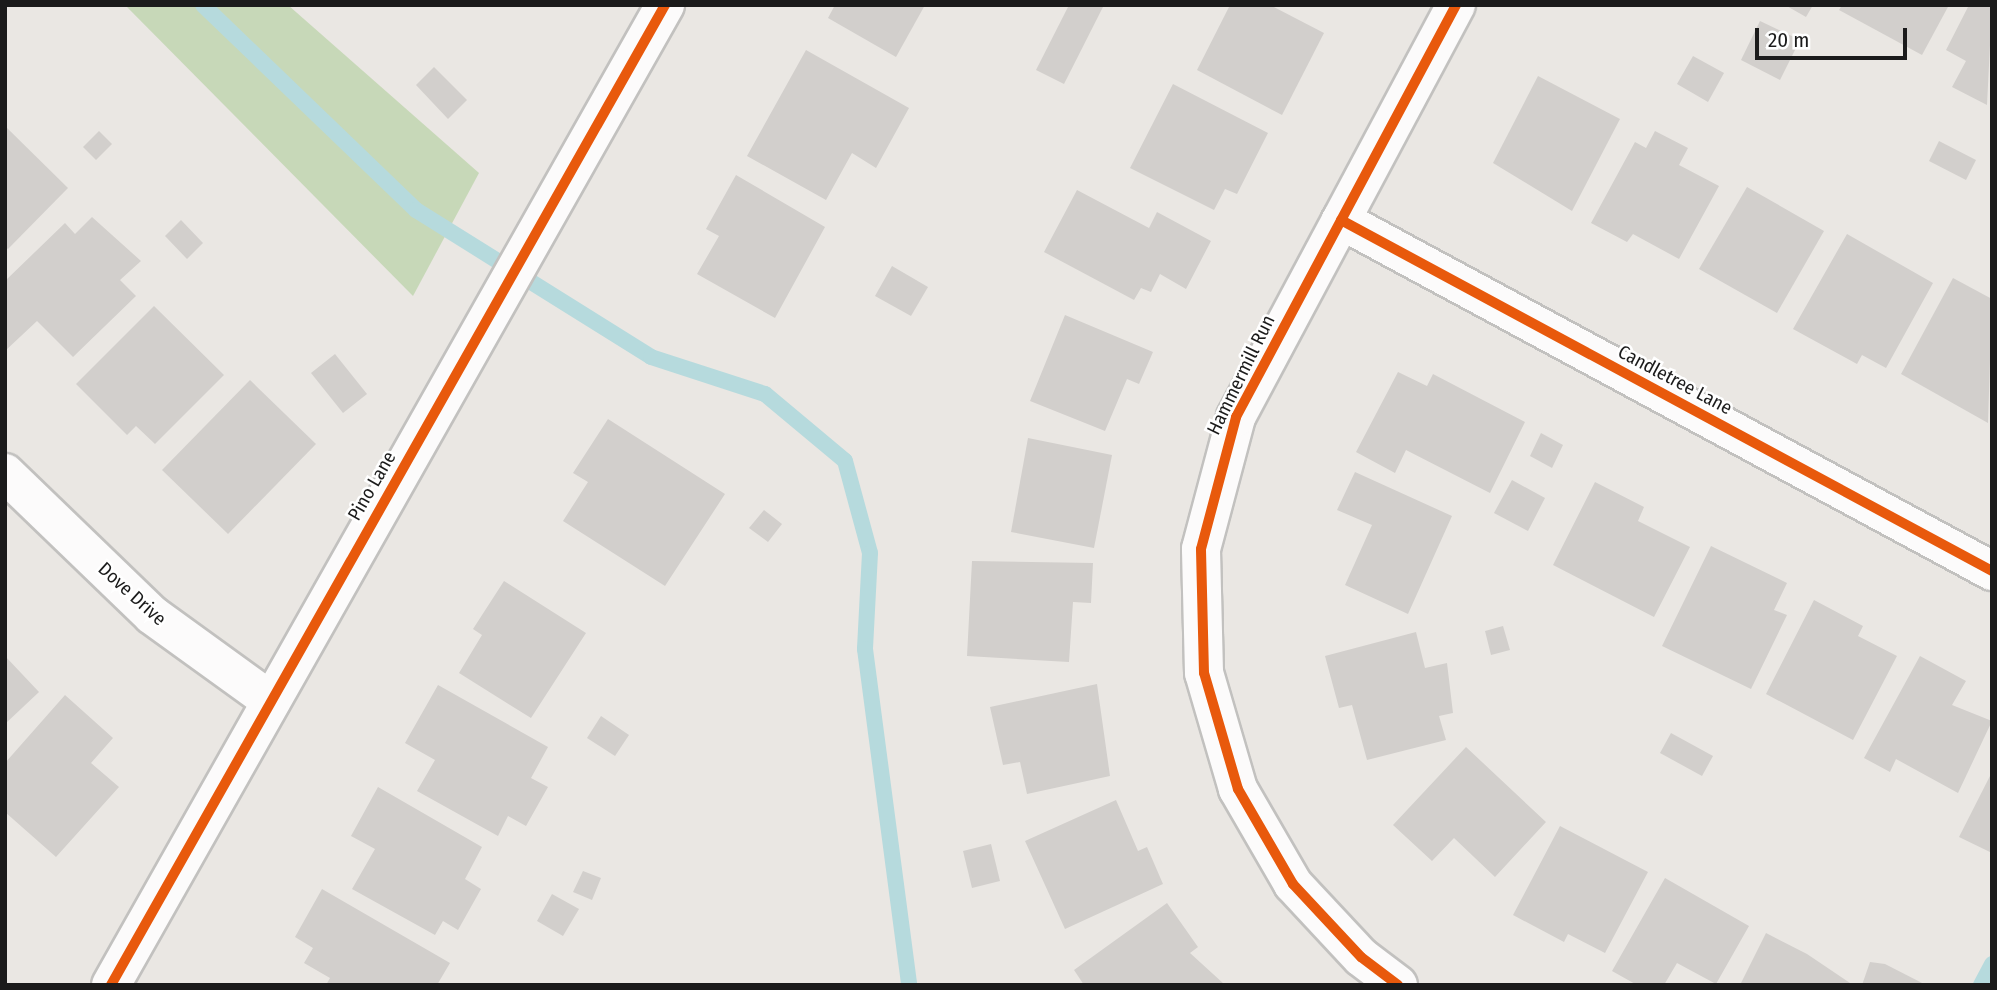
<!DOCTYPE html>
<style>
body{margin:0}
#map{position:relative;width:1997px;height:990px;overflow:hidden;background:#eae7e3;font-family:"Fira Sans Condensed",sans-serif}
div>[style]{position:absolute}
.forest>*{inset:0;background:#c7d8b8}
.stream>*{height:16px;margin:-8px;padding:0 8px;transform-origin:8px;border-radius:8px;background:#b6dadd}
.building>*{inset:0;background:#d2cfcc}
.roads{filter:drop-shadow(2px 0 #c2c1bf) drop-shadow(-2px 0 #c2c1bf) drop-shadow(0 2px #c2c1bf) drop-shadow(0 -2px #c2c1bf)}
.minor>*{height:38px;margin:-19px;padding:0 19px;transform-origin:19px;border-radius:19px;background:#fcfbfb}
.cycleway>*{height:10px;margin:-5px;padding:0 5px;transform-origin:5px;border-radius:5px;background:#e8590c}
span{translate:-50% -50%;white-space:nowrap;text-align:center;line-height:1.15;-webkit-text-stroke:5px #fff;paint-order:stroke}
.street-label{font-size:19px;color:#1b1b1b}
.frame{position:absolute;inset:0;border:7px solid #1b1b1b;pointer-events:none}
.scale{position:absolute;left:1755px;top:28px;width:152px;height:32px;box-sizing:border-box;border:4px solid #1b1b1b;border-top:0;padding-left:9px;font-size:21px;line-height:24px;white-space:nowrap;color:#1b1b1b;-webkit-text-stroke:5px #fff;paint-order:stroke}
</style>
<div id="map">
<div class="forest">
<div style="clip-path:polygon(125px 5px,288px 5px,479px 173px,413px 296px)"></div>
</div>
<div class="stream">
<div style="left:203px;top:5px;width:296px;rotate:43.9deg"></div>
<div style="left:416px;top:210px;width:277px;rotate:32deg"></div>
<div style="left:651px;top:357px;width:120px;rotate:18deg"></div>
<div style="left:765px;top:394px;width:104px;rotate:39.9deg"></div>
<div style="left:845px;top:461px;width:95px;rotate:74.8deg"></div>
<div style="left:870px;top:553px;width:96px;rotate:93deg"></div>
<div style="left:865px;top:649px;width:339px;rotate:82.5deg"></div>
<div style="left:1981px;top:985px;width:24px;rotate:-62deg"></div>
</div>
<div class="building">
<div style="clip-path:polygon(835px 5px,925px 5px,896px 57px,828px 18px)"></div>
<div style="clip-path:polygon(1069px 5px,1104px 5px,1064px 84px,1036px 70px)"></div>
<div style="clip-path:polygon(1230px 5px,1270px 5px,1324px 33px,1282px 115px,1197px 70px)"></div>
<div style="clip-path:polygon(1785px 5px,1813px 5px,1806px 17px)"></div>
<div style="clip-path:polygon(1842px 5px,1949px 5px,1922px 55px,1839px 10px)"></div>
<div style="clip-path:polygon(1969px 5px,1992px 5px,1987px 105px,1952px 87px,1966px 61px,1946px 50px)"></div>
<div style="clip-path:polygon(1760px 21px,1800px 40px,1780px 80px,1741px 60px)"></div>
<div style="clip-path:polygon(806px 50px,909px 108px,876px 168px,852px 153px,826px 200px,747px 156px)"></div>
<div style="clip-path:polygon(1693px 56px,1724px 73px,1708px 102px,1677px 84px)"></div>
<div style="clip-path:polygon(434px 67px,467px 100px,448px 119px,416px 85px)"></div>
<div style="clip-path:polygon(1538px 76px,1620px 119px,1572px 211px,1493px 163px)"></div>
<div style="clip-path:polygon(1173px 84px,1268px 133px,1237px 194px,1225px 189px,1214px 210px,1130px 168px)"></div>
<div style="clip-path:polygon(5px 126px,68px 188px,8px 249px,5px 247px)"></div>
<div style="clip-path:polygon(99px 131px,112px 144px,96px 160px,83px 147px)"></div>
<div style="clip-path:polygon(1655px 131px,1688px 148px,1679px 165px,1719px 186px,1679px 259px,1633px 234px,1627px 242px,1591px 223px,1635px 142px,1646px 148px)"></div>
<div style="clip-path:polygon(1939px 141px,1976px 160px,1966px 180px,1929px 161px)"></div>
<div style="clip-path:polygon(736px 175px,825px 227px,775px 318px,697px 274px,719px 236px,706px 229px)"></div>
<div style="clip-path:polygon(1747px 187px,1824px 231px,1777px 313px,1699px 269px)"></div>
<div style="clip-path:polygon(1077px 190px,1149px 228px,1157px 212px,1211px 241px,1186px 289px,1160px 274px,1151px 292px,1141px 288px,1134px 300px,1044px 252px)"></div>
<div style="clip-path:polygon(92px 217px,141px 261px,120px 280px,136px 296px,73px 357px,37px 321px,5px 351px,5px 281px,65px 223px,75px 234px)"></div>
<div style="clip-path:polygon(181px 220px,203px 243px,187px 259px,165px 236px)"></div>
<div style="clip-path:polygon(1847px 234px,1933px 283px,1886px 368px,1862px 355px,1857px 364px,1793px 329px)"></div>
<div style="clip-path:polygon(892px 266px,928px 287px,911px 316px,875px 296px)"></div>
<div style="clip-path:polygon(1953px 278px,1992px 299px,1988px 423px,1901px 374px)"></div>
<div style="clip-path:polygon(154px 306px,224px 375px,155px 444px,136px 426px,127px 435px,76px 384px)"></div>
<div style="clip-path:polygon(1065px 315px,1153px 352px,1139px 384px,1127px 379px,1105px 431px,1030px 401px)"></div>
<div style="clip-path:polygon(335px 354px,367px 394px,343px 413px,311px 373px)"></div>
<div style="clip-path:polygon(1398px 372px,1427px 386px,1433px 374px,1525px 422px,1490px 493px,1406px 450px,1395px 473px,1356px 452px)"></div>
<div style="clip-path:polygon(250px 380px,316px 444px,228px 534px,162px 470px)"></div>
<div style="clip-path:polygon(608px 419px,725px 494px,665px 586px,563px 521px,588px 482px,573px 473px)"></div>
<div style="clip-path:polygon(1541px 433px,1563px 445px,1552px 468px,1530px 456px)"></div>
<div style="clip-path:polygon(1028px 438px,1112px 455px,1094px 548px,1011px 532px)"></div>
<div style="clip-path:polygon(1355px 472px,1452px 516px,1408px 614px,1345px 585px,1372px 525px,1337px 510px)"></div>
<div style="clip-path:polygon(1512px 480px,1545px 498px,1528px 531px,1494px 513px)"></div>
<div style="clip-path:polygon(1595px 482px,1644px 507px,1638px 521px,1690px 547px,1654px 617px,1553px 565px)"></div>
<div style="clip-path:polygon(764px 510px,782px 524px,768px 542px,749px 528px)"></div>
<div style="clip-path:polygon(1711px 546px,1787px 583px,1774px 610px,1787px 615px,1751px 689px,1662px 646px)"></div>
<div style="clip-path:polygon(972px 561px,1093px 563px,1091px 603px,1073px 602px,1069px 662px,967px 656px)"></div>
<div style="clip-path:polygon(504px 581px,586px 633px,531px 718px,459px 673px,482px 635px,473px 629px)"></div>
<div style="clip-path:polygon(1814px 600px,1863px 626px,1858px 636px,1897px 656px,1853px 740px,1766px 694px)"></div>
<div style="clip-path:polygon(1503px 626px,1510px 650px,1491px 655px,1485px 631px)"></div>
<div style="clip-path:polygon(1416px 632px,1425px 668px,1447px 663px,1453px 713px,1439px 716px,1446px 740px,1367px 760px,1352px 705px,1339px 708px,1325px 656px)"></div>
<div style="clip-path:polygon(5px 656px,39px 692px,5px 724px)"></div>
<div style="clip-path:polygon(1920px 656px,1966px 681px,1952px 705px,1992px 721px,1958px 793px,1896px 759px,1890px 772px,1864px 758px)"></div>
<div style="clip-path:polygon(1097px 684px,1110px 776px,1027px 794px,1020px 762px,1003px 765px,990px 707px)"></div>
<div style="clip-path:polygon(438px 685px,548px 747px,531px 778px,548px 787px,526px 826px,508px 816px,498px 836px,417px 791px,435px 760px,405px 743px)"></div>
<div style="clip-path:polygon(65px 695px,113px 738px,91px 763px,119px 787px,56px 857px,5px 812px,5px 763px)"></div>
<div style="clip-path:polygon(601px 716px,629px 735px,615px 756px,587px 738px)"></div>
<div style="clip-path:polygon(1671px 733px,1713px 756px,1702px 776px,1660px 753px)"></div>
<div style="clip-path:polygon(1466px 747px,1546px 822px,1495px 877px,1454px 838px,1432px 861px,1393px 825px)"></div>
<div style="clip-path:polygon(1992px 772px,1992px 853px,1959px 837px)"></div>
<div style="clip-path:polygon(378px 787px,482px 847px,465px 879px,481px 889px,458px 930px,443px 921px,435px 935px,352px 889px,375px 849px,351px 836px)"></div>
<div style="clip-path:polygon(1116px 800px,1138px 851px,1147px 847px,1163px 884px,1065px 929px,1025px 841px)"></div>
<div style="clip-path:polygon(1560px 826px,1648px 872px,1605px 953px,1568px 934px,1564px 942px,1513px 915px)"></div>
<div style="clip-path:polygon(991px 844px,1000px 881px,972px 888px,963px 851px)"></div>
<div style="clip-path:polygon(583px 871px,601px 878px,592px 900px,573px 892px)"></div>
<div style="clip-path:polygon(1665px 878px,1749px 926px,1716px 984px,1677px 963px,1664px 985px,1637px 985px,1612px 971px)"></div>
<div style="clip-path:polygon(322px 889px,450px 963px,437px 985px,326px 985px,330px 978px,304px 963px,313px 948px,295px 937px)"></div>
<div style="clip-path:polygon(552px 894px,579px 909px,563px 936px,537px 921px)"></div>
<div style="clip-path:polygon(1167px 903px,1198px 947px,1190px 953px,1224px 984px,1084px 985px,1074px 970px)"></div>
<div style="clip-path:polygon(1766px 933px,1807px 954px,1853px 985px,1740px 985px)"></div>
<div style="clip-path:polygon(1870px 962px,1885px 964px,1926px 985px,1862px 985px)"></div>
</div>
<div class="roads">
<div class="minor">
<div style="left:1341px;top:220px;width:740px;rotate:28.33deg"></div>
<div style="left:5px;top:473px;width:204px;rotate:44deg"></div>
<div style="left:152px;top:615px;width:147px;rotate:35.9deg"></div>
<div style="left:111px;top:985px;width:1126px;rotate:-60.52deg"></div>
<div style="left:1398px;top:985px;width:46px;rotate:-142.9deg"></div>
<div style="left:1361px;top:957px;width:100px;rotate:-133deg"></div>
<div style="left:1293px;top:884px;width:110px;rotate:-120.1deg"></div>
<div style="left:1238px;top:789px;width:121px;rotate:-106.3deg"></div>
<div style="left:1204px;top:673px;width:124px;rotate:-91.4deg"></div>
<div style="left:1201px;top:549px;width:137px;rotate:-75.1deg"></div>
<div style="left:1236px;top:417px;width:467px;rotate:-61.9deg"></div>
</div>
</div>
<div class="cycleway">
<div style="left:1341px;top:220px;width:740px;rotate:28.33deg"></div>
<div style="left:111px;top:985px;width:1126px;rotate:-60.52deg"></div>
<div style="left:1398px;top:985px;width:46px;rotate:-142.9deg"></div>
<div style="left:1361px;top:957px;width:100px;rotate:-133deg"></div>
<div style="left:1293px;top:884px;width:110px;rotate:-120.1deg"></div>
<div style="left:1238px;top:789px;width:121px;rotate:-106.3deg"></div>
<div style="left:1204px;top:673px;width:124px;rotate:-91.4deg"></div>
<div style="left:1201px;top:549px;width:137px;rotate:-75.1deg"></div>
<div style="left:1236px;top:417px;width:467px;rotate:-61.9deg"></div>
</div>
<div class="street-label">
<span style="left:1241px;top:375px;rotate:-64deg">Hammermill Run</span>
<span style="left:1675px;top:380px;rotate:28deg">Candletree Lane</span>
<span style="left:372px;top:486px;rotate:-60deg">Pino Lane</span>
<span style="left:132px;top:594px;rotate:42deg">Dove Drive</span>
</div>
<div class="frame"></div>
<div class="scale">20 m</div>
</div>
